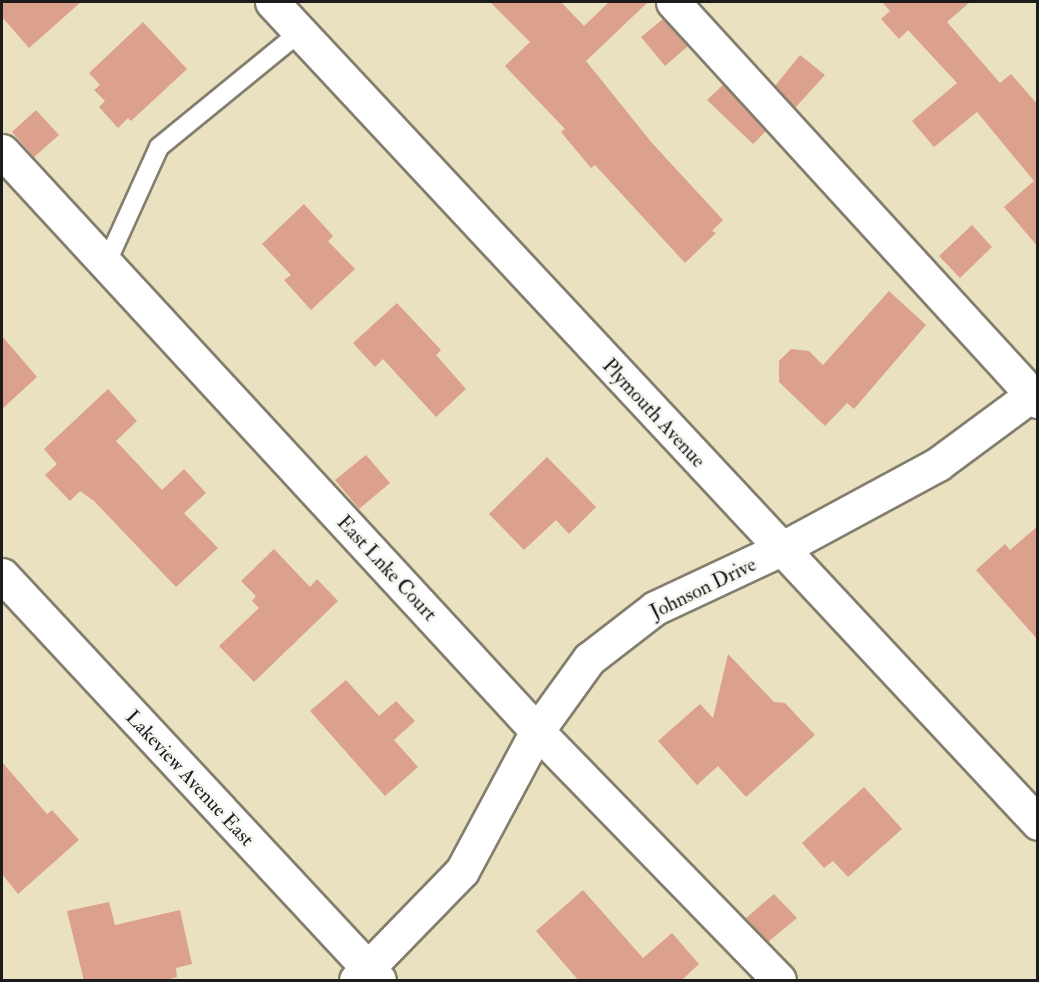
<!DOCTYPE html>
<style>
body{margin:0}
#map{position:relative;width:1039px;height:982px;overflow:hidden;background:#eae1c0;font-family:"IM FELL Double Pica",serif}
div>[style]{position:absolute}
.building>*{inset:0;background:#dba18d}
.roads{filter:drop-shadow(2px 0 #837e6e) drop-shadow(-2px 0 #837e6e) drop-shadow(0 2px #837e6e) drop-shadow(0 -2px #837e6e)}
.lane>*{height:18px;margin:-9px;padding:0 9px;transform-origin:9px;border-radius:9px;background:#fff}
.street>*{height:33px;margin:-16.5px;padding:0 16.5px;transform-origin:16.5px;border-radius:16.5px;background:#fff}
span{translate:-50% -50%;white-space:nowrap;text-align:center;line-height:1.15;-webkit-text-stroke:5px #f6f6f2;paint-order:stroke}
.street-label{font-size:20px;color:#1c1c1c}
.frame{position:absolute;inset:0;border:3px solid #1c1c1c;pointer-events:none}
</style>
<div id="map">
<div class="building">
<div style="clip-path:polygon(2px 2px,81px 2px,29px 48px,2px 17px)"></div>
<div style="clip-path:polygon(490px 2px,561px 2px,584px 26px,609px 2px,648px 2px,586px 61px,652px 143px,723px 220px,712px 231px,716px 233px,685px 263px,595px 165px,591px 168px,561px 132px,565px 129px,505px 66px,530px 42px)"></div>
<div style="clip-path:polygon(882px 2px,970px 2px,947px 22px,1000px 83px,1011px 74px,1038px 105px,1038px 247px,1004px 207px,1034px 181px,977px 112px,934px 147px,912px 121px,957px 83px,908px 30px,899px 39px,881px 19px,890px 11px)"></div>
<div style="clip-path:polygon(663px 19px,688px 46px,665px 66px,641px 37px)"></div>
<div style="clip-path:polygon(143px 22px,187px 69px,131px 121px,128px 118px,118px 128px,99px 107px,105px 101px,94px 90px,100px 85px,89px 73px)"></div>
<div style="clip-path:polygon(800px 55px,825px 75px,795px 108px,775px 86px)"></div>
<div style="clip-path:polygon(723px 85px,766px 131px,753px 144px,707px 100px)"></div>
<div style="clip-path:polygon(36px 110px,59px 135px,34px 157px,12px 132px)"></div>
<div style="clip-path:polygon(304px 204px,333px 236px,328px 241px,355px 269px,311px 310px,284px 280px,291px 275px,262px 244px)"></div>
<div style="clip-path:polygon(972px 225px,992px 247px,960px 278px,939px 256px)"></div>
<div style="clip-path:polygon(889px 291px,926px 325px,854px 409px,847px 403px,825px 426px,779px 382px,779px 361px,791px 349px,809px 351px,823px 365px)"></div>
<div style="clip-path:polygon(397px 303px,441px 350px,436px 355px,466px 389px,436px 417px,383px 359px,375px 367px,353px 343px)"></div>
<div style="clip-path:polygon(2px 336px,37px 377px,2px 409px)"></div>
<div style="clip-path:polygon(108px 389px,137px 421px,116px 441px,162px 490px,184px 469px,206px 493px,184px 513px,218px 548px,176px 587px,94px 501px,80px 491px,70px 501px,45px 475px,57px 464px,44px 449px)"></div>
<div style="clip-path:polygon(366px 455px,390px 483px,359px 509px,335px 480px)"></div>
<div style="clip-path:polygon(547px 457px,596px 507px,569px 534px,556px 520px,524px 550px,489px 514px)"></div>
<div style="clip-path:polygon(1038px 526px,1038px 640px,976px 570px,1005px 544px,1010px 550px)"></div>
<div style="clip-path:polygon(274px 549px,310px 587px,317px 579px,338px 601px,254px 682px,219px 646px,259px 608px,252px 601px,256px 596px,241px 581px)"></div>
<div style="clip-path:polygon(728px 654px,774px 702px,785px 703px,815px 735px,746px 797px,718px 766px,697px 785px,658px 741px,700px 704px,713px 718px)"></div>
<div style="clip-path:polygon(346px 680px,379px 716px,396px 701px,415px 721px,394px 740px,418px 767px,385px 796px,310px 711px)"></div>
<div style="clip-path:polygon(2px 762px,47px 814px,52px 810px,79px 840px,18px 894px,2px 874px)"></div>
<div style="clip-path:polygon(864px 787px,902px 829px,848px 877px,833px 861px,824px 868px,802px 843px)"></div>
<div style="clip-path:polygon(583px 890px,643px 958px,672px 933px,699px 964px,681px 981px,579px 981px,536px 931px)"></div>
<div style="clip-path:polygon(774px 894px,797px 918px,768px 942px,746px 918px)"></div>
<div style="clip-path:polygon(109px 902px,115px 925px,180px 910px,192px 964px,176px 968px,177px 977px,163px 981px,84px 981px,67px 911px)"></div>
</div>
<div class="roads">
<div class="lane">
<div style="left:106px;top:264px;width:128px;rotate:-65.6deg"></div>
<div style="left:159px;top:147px;width:182px;rotate:-39.2deg"></div>
</div>
<div class="street">
<div style="left:272px;top:2px;width:1123px;rotate:46.98deg"></div>
<div style="left:673px;top:2px;width:541px;rotate:47.55deg"></div>
<div style="left:2px;top:151px;width:789px;rotate:47.31deg"></div>
<div style="left:537px;top:731px;width:347px;rotate:45.8deg"></div>
<div style="left:2px;top:575px;width:553px;rotate:47.05deg"></div>
<div style="left:356px;top:980px;width:152px;rotate:-45.8deg"></div>
<div style="left:462px;top:871px;width:159px;rotate:-61.8deg"></div>
<div style="left:537px;top:731px;width:89px;rotate:-54.2deg"></div>
<div style="left:589px;top:659px;width:83px;rotate:-37.7deg"></div>
<div style="left:655px;top:608px;width:139px;rotate:-25.1deg"></div>
<div style="left:781px;top:549px;width:179px;rotate:-28.4deg"></div>
<div style="left:938px;top:464px;width:124px;rotate:-36.5deg"></div>
</div>
</div>
<div class="street-label">
<span style="left:654px;top:413px;rotate:47deg">Plymouth Avenue</span>
<span style="left:387px;top:568px;rotate:47deg">East Lnke Court</span>
<span style="left:703px;top:588px;rotate:-26deg">Johnson Drive</span>
<span style="left:190px;top:778px;rotate:47deg">Lakeview Avenue East</span>
</div>
<div class="frame"></div>
</div>
